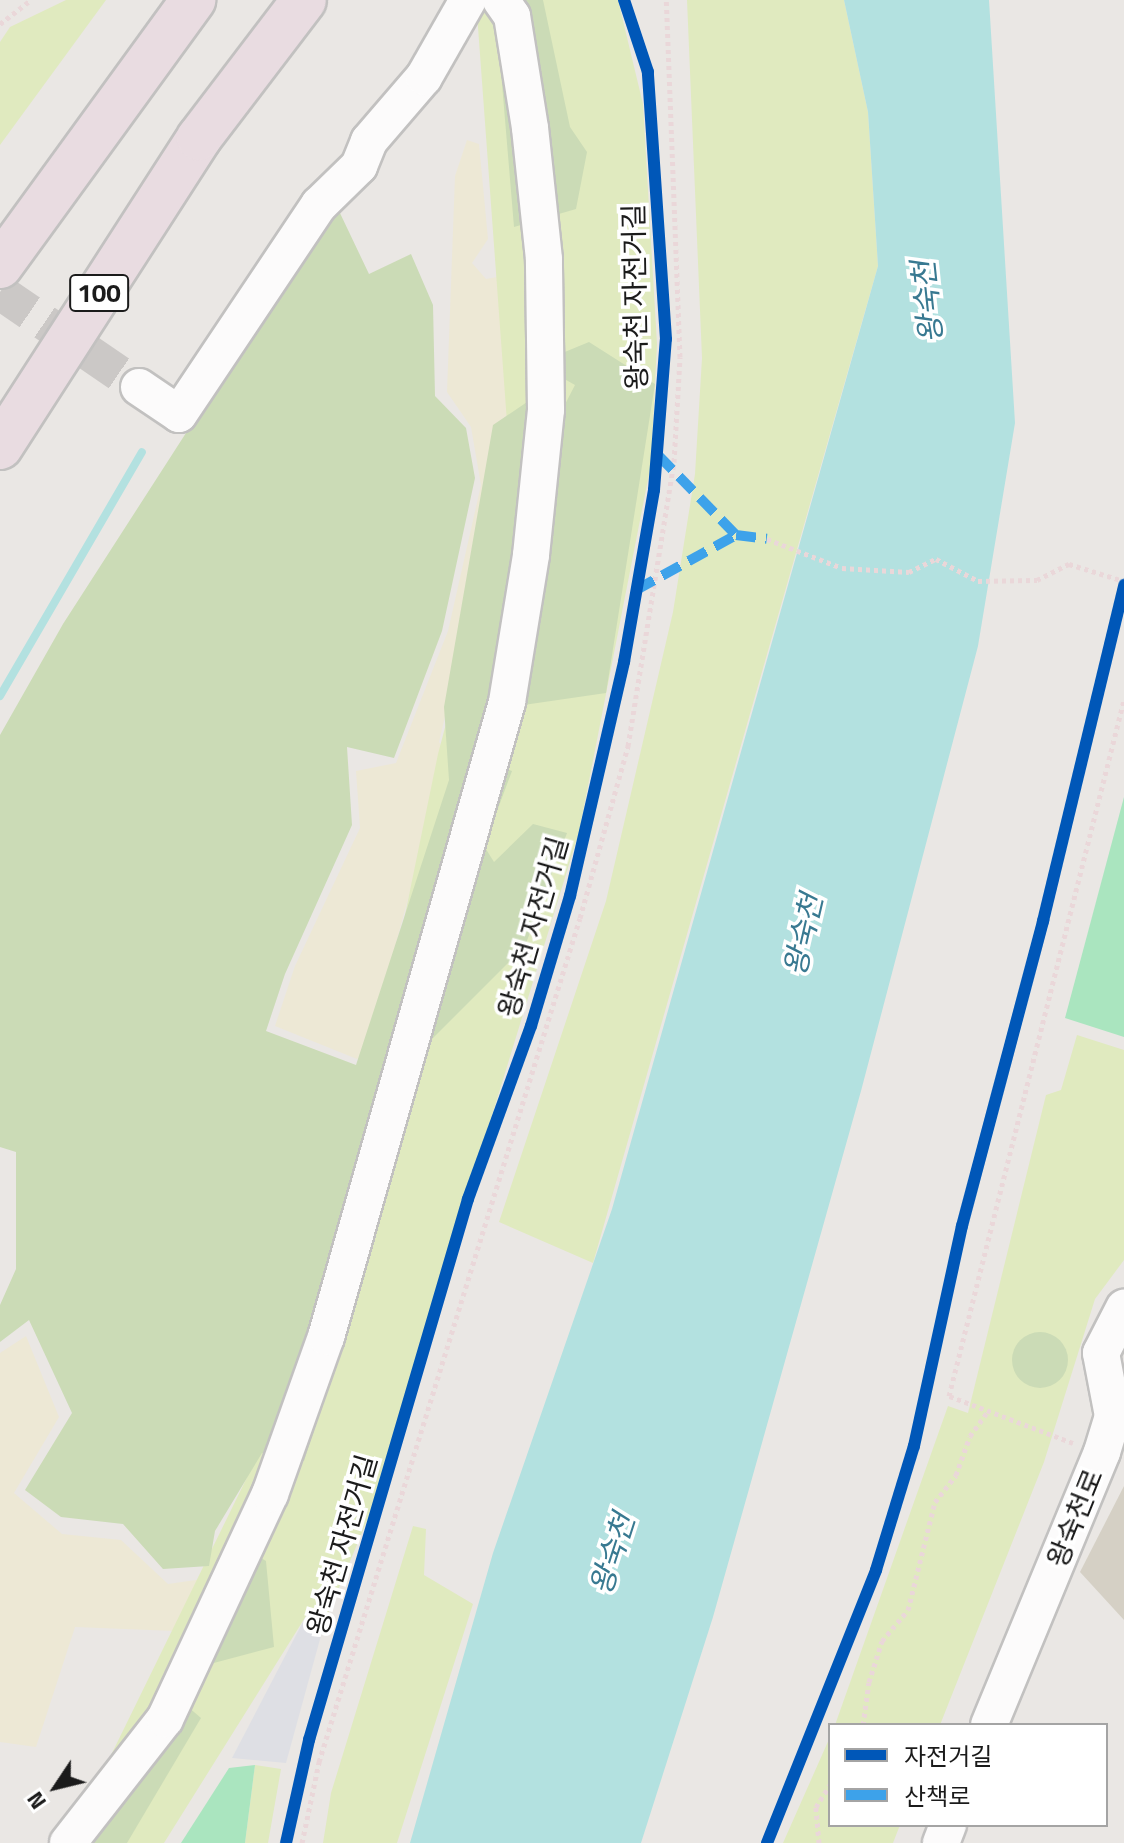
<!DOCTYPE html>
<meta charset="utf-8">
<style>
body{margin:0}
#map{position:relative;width:1124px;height:1843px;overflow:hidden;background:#eae7e4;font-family:"Titillium Web","Noto Sans KR",sans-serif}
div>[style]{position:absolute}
.construction>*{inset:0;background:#d5d0c5}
.farmland>*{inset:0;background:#ede8d5}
.grass>*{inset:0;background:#e0eabf}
.forest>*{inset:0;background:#cbdbb6}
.round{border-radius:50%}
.pitch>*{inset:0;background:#aae5bf}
.plaza>*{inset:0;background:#dedfe4}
.water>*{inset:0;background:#b3e1e0}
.stream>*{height:8px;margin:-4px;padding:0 4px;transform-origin:4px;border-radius:4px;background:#b3e1e0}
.minor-tunnel>*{height:36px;margin-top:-18px;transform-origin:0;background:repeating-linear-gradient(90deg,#cbc8c6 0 36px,transparent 0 54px)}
.path>*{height:5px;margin-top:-2.5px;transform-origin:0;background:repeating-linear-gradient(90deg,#ead7d9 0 4px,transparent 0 8px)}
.roads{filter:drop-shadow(2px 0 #c2c1c0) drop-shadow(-2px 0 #c2c1c0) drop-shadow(0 2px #c2c1c0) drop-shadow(0 -2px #c2c1c0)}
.minor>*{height:36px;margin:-18px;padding:0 18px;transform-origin:18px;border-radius:18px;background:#fcfbfb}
.highway>*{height:44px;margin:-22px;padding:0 22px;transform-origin:22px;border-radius:22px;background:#e9dce1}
.quiet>*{height:10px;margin-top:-5px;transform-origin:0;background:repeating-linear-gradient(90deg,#3da2ea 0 20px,transparent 0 30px)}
.cycleway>*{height:12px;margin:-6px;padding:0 6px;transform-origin:6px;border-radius:6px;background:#0057b8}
span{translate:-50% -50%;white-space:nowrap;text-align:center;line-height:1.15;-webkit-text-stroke:7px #fff;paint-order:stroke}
.shield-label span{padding:2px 6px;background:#fff;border:2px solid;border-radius:6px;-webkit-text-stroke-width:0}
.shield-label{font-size:26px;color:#1b1b1b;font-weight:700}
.street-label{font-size:28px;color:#1b1b1b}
.water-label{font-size:30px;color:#387991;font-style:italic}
.legend{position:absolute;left:828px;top:1723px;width:280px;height:104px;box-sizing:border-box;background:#fff;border:2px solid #a4a4a4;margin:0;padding:10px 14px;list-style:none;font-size:24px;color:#1b1b1b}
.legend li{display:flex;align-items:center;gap:16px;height:40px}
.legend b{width:40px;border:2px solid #a4a4a4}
.north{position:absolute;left:16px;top:1747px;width:80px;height:80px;-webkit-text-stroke:6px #fff;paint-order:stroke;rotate:235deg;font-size:22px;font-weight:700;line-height:32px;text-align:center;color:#1b1b1b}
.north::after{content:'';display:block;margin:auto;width:28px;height:36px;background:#1b1b1b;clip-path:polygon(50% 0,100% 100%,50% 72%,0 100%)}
</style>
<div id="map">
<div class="construction">
<div style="clip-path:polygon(1124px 1486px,1124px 1620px,1080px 1572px)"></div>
</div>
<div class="farmland">
<div style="clip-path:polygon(467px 140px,479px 144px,488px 239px,472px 263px,486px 279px,508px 275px,519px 400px,439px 742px,447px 754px,367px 1051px,357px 1059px,275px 1026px,295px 966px,360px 828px,356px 771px,396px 763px,448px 631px,481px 485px,471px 427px,447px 392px,455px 176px)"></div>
<div style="clip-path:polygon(26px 1336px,59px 1417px,14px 1493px,62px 1534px,121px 1540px,168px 1584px,210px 1578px,175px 1631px,75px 1627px,36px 1747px,0 1742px,0 1353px)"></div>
</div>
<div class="grass">
<div style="clip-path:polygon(66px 0,106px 0,0 145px,0 42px,10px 27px)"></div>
<div style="clip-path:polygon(476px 0,618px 0,643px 104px,657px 344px,651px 464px,579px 832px,369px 1516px,325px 1621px,306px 1616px,164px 1843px,77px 1843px,91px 1796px,279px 1412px,335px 1256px,438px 754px,511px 477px)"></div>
<div style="clip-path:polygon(687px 0,844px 0,868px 112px,878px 266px,593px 1263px,499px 1222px,606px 901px,673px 612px,695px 474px,702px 358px)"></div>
<div style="clip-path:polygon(1077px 1035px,1124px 1050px,1124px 1260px,1095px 1299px,1044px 1462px,940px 1725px,835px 1725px,948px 1406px,968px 1413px,1046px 1095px,1061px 1090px)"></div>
<div style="clip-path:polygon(413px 1526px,426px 1529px,424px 1575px,473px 1604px,397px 1843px,323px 1843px,331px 1793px)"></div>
<div style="clip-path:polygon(830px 1737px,830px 1825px,900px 1825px,893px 1843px,783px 1843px)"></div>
<div style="clip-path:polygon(255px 1765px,281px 1769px,268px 1843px,245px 1843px)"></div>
</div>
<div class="forest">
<div style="clip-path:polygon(495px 0,543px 0,570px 127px,587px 152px,576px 209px,514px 227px)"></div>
<div style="clip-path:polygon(339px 211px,369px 274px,411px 254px,433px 305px,435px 396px,466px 428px,475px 478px,442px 631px,394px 758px,347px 747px,352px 825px,285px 974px,266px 1031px,356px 1065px,449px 780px,444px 707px,493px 425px,533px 398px,525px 432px,559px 416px,575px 385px,552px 372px,555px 356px,589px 342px,655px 384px,606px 693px,496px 709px,481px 759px,512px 771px,484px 846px,494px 862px,533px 824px,567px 833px,525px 946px,431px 1040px,365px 1244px,332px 1267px,363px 1281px,304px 1461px,262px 1453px,215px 1531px,209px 1566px,163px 1569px,123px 1524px,61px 1517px,25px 1490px,72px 1413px,29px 1320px,0 1342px,0 1305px,16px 1269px,16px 1152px,0 1147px,0 735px,63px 624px,318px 228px)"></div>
<div class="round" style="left:1012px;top:1332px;width:56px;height:56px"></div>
<div style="clip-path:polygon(232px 1540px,266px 1561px,274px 1647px,210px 1664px)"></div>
<div style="clip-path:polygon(180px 1700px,201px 1718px,127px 1843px,87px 1843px)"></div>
</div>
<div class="pitch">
<div style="clip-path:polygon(1124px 797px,1124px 1037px,1065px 1018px)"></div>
<div style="clip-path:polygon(255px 1765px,245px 1843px,181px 1843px,229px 1768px)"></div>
</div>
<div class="plaza">
<div style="clip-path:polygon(306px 1616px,325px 1621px,286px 1763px,232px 1758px)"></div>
</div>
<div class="water">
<div style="clip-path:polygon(844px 0,989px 0,1015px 423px,978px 646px,861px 1091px,713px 1617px,641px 1843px,410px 1843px,493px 1553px,612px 1209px,878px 266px,868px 112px)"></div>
</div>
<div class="stream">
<div style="left:0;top:696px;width:282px;rotate:-59.8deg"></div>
</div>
<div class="minor-tunnel">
<div style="left:0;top:292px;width:168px;rotate:34.4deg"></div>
</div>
<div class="path">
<div style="left:0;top:24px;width:39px;rotate:-38deg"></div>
<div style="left:767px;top:539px;width:80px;rotate:21.1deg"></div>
<div style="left:842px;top:568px;width:67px;rotate:3.4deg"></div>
<div style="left:909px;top:572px;width:30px;rotate:-26deg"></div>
<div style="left:936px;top:559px;width:47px;rotate:27.6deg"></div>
<div style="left:978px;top:581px;width:59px;rotate:-1deg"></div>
<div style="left:1037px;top:580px;width:36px;rotate:-27deg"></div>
<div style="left:1069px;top:564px;width:58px;rotate:17.2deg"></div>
<div style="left:1073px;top:1443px;width:133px;rotate:-159.2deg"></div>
<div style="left:949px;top:1396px;width:718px;rotate:-75.89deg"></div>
<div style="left:863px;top:1725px;width:43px;rotate:-82.1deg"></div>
<div style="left:869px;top:1682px;width:43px;rotate:-72.4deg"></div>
<div style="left:882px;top:1641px;width:40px;rotate:-50deg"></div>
<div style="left:908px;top:1610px;width:111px;rotate:-76deg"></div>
<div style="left:935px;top:1502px;width:34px;rotate:-52deg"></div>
<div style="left:956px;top:1475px;width:41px;rotate:-70.3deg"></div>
<div style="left:970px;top:1436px;width:32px;rotate:-54deg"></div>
<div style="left:302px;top:1843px;width:83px;rotate:-78.1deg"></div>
<div style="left:319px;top:1762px;width:883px;rotate:-72.82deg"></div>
<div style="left:580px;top:918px;width:179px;rotate:-74.4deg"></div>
<div style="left:628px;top:746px;width:288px;rotate:-80.8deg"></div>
<div style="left:674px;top:462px;width:105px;rotate:-86.7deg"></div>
<div style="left:680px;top:357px;width:357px;rotate:-92.2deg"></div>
<div style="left:819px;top:1843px;width:36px;rotate:-95deg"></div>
<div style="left:816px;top:1807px;width:26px;rotate:-58deg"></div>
</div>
<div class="roads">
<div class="minor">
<div style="left:139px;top:387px;width:48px;rotate:34deg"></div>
<div style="left:179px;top:414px;width:252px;rotate:-56.2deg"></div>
<div style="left:319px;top:205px;width:56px;rotate:-44.3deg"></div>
<div style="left:359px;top:166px;width:27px;rotate:-68deg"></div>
<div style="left:369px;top:141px;width:84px;rotate:-49.3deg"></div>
<div style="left:424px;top:77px;width:89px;rotate:-60.3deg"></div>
<div style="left:989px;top:1725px;width:295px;rotate:-67.5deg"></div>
<div style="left:1102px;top:1452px;width:38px;rotate:-73deg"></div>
<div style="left:1113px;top:1416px;width:64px;rotate:-100.8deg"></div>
<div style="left:1101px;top:1353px;width:51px;rotate:-62.9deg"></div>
<div style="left:68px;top:1843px;width:157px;rotate:-52deg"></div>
<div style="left:165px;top:1719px;width:248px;rotate:-65deg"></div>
<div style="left:270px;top:1494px;width:167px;rotate:-70.4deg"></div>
<div style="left:326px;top:1337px;width:660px;rotate:-74.09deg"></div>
<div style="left:507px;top:702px;width:149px;rotate:-80.7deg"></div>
<div style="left:531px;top:555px;width:146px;rotate:-84.1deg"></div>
<div style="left:546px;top:410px;width:151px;rotate:-90.8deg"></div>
<div style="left:544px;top:259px;width:132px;rotate:-96.1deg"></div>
<div style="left:530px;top:128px;width:113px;rotate:-99.1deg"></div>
<div style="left:512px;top:16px;width:19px;rotate:-125deg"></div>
<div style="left:941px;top:1843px;width:19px;rotate:-69deg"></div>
</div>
<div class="highway">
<div style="left:0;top:266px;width:329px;rotate:-54deg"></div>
<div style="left:0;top:447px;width:368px;rotate:-57.2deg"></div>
<div style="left:199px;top:138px;width:173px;rotate:-52.7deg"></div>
</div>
</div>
<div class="quiet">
<div style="left:658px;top:455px;width:112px;rotate:45.7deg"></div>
<div style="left:636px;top:590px;width:114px;rotate:-28.8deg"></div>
<div style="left:736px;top:535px;width:31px;rotate:7deg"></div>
</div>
<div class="cycleway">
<div style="left:286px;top:1843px;width:106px;rotate:-77.4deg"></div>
<div style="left:309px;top:1740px;width:564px;rotate:-73.62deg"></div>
<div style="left:468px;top:1199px;width:184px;rotate:-70deg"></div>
<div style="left:531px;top:1026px;width:136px;rotate:-73.3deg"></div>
<div style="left:570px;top:896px;width:240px;rotate:-77deg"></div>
<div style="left:624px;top:662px;width:175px;rotate:-80.1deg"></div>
<div style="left:654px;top:490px;width:151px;rotate:-85.5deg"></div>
<div style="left:666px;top:339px;width:268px;rotate:-93.9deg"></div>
<div style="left:648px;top:72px;width:76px;rotate:-108.4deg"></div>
<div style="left:767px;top:1843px;width:294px;rotate:-68.2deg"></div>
<div style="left:876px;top:1570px;width:130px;rotate:-73deg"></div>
<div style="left:914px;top:1446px;width:225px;rotate:-77.7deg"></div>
<div style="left:962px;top:1226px;width:316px;rotate:-75.1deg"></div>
<div style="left:1043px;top:921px;width:346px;rotate:-76.4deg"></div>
</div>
<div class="shield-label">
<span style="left:99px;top:293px">100</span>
</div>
<div class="street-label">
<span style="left:635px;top:297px;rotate:-91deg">왕숙천 자전거길</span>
<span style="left:533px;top:927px;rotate:-74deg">왕숙천 자전거길</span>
<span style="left:1075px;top:1518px;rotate:-68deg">왕숙천로</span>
<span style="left:342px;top:1545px;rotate:-74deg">왕숙천 자전거길</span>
</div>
<div class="water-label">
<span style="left:927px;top:302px;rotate:-96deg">왕숙천</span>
<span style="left:803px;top:935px;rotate:-77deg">왕숙천</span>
<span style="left:612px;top:1554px;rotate:-72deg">왕숙천</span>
</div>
<ul class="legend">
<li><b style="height:10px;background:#0057b8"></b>자전거길</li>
<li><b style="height:10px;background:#3da2ea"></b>산책로</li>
</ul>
<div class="north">N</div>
</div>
